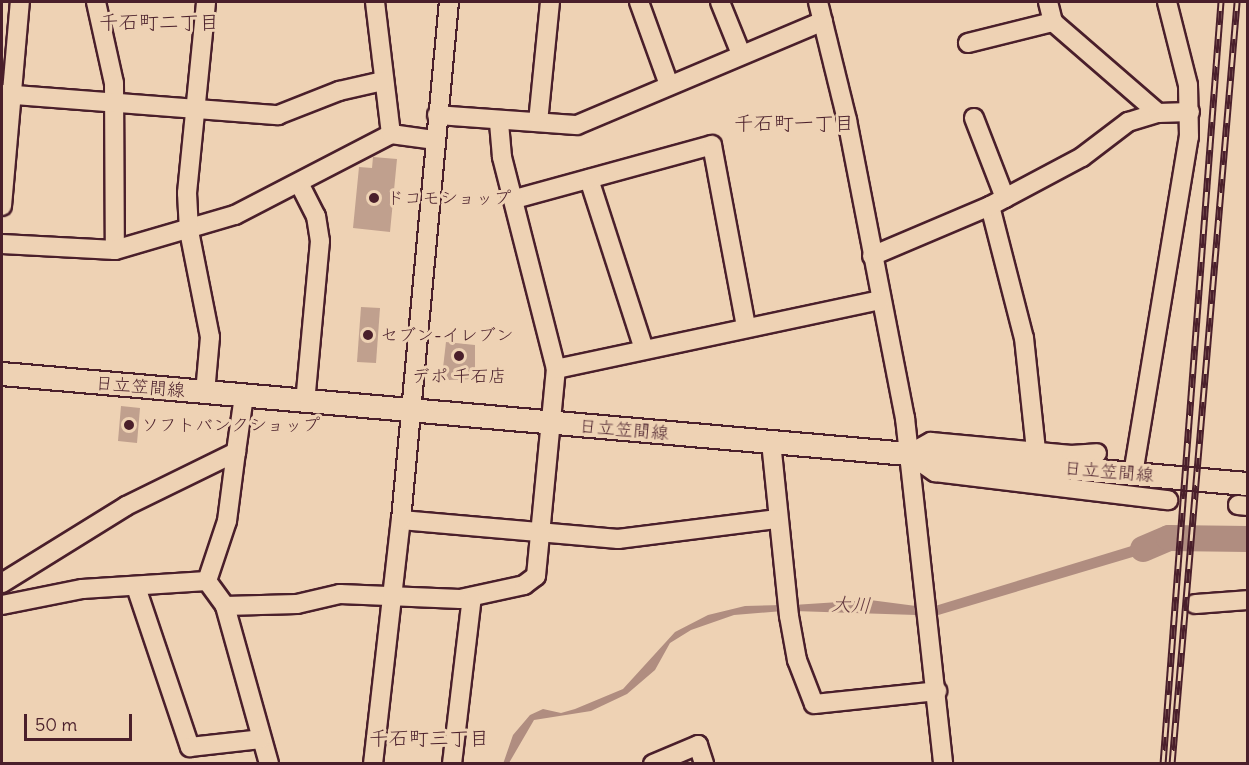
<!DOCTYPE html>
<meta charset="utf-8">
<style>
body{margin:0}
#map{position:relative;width:1249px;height:765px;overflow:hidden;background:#eed2b4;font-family:Delius,"Klee One",sans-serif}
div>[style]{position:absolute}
.water>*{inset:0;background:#b08d80}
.river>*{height:26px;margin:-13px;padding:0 13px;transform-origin:13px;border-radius:13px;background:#b08d80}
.building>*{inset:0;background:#c0a08e}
.roads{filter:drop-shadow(2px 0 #4a1f2b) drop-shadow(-2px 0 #4a1f2b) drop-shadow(0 2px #4a1f2b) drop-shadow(0 -2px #4a1f2b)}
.minor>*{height:18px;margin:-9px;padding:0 9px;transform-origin:9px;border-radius:9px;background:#eed2b4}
.major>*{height:22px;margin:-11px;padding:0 11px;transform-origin:11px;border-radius:11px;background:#eed2b4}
.rail>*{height:7px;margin-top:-3.5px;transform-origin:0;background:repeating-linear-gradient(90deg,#eed2b4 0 14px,#4a1f2b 0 28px);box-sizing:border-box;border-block:2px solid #4a1f2b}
.dots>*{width:16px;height:16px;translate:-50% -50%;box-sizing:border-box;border:3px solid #eed2b4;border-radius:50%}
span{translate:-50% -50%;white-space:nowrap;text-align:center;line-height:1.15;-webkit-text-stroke:6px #eed2b4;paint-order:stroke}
.poi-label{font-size:18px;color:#4a1f2b}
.left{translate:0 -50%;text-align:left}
.street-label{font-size:18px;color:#4a1f2b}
.neighbourhood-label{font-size:20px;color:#4a1f2b}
.water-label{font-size:20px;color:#643a40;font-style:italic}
.frame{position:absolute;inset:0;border:3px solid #4a1f2b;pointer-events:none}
.scale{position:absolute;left:24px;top:714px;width:108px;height:27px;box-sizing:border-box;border:3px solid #4a1f2b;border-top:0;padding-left:8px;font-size:18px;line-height:21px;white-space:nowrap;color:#4a1f2b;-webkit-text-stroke:4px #eed2b4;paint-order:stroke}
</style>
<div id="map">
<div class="water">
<div style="clip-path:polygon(1174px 533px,1173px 545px,935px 616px,935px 606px)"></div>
<div style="clip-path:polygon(1225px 533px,1247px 536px,1247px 543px,1225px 541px,1196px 546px,1198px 537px)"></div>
<div style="clip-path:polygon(870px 600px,916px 606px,916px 615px,794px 611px,793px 605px)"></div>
<div style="clip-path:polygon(783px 605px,783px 611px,734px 615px,691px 630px,670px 643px,655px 670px,627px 694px,591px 711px,534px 720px,509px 763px,503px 764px,513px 735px,530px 715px,543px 709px,561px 713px,575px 709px,623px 689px,675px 632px,708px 615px,745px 606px)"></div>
</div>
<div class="river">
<div style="left:1143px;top:549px;width:28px;rotate:-23deg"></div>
<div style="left:1169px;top:538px;width:79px;rotate:0.7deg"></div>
</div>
<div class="building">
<div style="clip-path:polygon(373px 157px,397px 159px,390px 232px,353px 228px,359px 167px,372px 168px)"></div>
<div style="clip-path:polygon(361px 307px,380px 308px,376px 363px,357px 362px)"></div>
<div style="clip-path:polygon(446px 342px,475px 345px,475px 379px,449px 380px,443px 368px)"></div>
<div style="clip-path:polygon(121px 406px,140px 408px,137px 443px,118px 441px)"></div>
</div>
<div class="roads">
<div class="minor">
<div style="left:96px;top:2px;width:83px;rotate:77.5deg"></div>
<div style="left:114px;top:83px;width:167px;rotate:89.7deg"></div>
<div style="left:375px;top:2px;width:133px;rotate:83.1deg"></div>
<div style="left:639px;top:2px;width:88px;rotate:70.1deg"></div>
<div style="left:720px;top:2px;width:56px;rotate:68deg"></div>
<div style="left:818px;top:2px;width:122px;rotate:76.2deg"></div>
<div style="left:847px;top:120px;width:304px;rotate:79deg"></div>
<div style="left:905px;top:418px;width:348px;rotate:83.7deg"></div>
<div style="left:1048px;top:2px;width:21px;rotate:76deg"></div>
<div style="left:968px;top:43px;width:88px;rotate:-13.9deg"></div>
<div style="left:1053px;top:22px;width:139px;rotate:40.9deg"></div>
<div style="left:2px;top:94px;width:277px;rotate:4.4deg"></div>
<div style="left:278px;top:115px;width:66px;rotate:-21.5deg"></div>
<div style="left:339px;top:91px;width:45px;rotate:-12.8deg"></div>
<div style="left:437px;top:115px;width:140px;rotate:4.1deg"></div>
<div style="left:577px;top:125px;width:267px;rotate:-22.9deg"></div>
<div style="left:974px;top:118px;width:86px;rotate:68.8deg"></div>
<div style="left:538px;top:122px;width:121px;rotate:-84.3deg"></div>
<div style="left:589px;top:179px;width:179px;rotate:72.1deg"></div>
<div style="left:299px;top:183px;width:37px;rotate:63deg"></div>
<div style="left:316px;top:216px;width:25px;rotate:81deg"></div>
<div style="left:320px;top:241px;width:162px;rotate:95.3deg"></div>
<div style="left:515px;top:199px;width:204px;rotate:-15.3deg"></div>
<div style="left:712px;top:145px;width:185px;rotate:79.4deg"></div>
<div style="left:2px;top:206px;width:205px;rotate:-85deg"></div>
<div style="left:990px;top:206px;width:136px;rotate:75.6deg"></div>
<div style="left:1024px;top:338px;width:114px;rotate:83.9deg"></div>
<div style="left:2px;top:244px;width:113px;rotate:3deg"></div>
<div style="left:115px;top:250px;width:125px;rotate:-16.3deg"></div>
<div style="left:235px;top:215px;width:176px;rotate:-27.4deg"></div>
<div style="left:391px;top:134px;width:43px;rotate:7.9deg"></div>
<div style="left:872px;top:256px;width:128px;rotate:-23deg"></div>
<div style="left:990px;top:206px;width:104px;rotate:-28deg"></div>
<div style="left:1082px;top:157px;width:58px;rotate:-37.3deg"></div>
<div style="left:1128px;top:122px;width:31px;rotate:-17deg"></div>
<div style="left:1158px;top:113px;width:32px;rotate:-2deg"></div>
<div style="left:556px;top:369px;width:331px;rotate:-12deg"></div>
<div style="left:205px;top:393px;width:56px;rotate:-84.9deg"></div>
<div style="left:210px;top:337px;width:108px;rotate:-101.2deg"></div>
<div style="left:189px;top:231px;width:38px;rotate:-93deg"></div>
<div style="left:187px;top:193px;width:192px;rotate:-84.3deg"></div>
<div style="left:771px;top:442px;width:175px;rotate:84.1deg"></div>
<div style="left:789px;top:616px;width:45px;rotate:79.7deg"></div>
<div style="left:797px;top:660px;width:47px;rotate:68.9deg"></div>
<div style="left:814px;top:704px;width:124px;rotate:-6deg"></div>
<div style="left:909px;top:454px;width:32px;rotate:35deg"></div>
<div style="left:935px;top:472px;width:235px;rotate:6.9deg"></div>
<div style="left:909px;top:454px;width:25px;rotate:-29deg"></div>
<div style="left:931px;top:442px;width:141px;rotate:5.3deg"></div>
<div style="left:1071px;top:455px;width:26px;rotate:-4deg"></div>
<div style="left:1133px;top:474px;width:342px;rotate:-80.6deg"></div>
<div style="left:1189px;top:137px;width:52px;rotate:-91.1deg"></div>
<div style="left:1188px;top:85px;width:86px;rotate:-104.2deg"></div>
<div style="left:1238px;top:505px;width:10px;rotate:6deg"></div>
<div style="left:401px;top:520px;width:218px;rotate:5deg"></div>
<div style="left:618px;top:539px;width:159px;rotate:-7.2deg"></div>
<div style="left:207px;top:581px;width:31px;rotate:54deg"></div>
<div style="left:225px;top:606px;width:164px;rotate:74.4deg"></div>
<div style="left:2px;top:583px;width:146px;rotate:-31.8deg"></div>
<div style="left:126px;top:506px;width:123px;rotate:-26.1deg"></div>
<div style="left:236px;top:452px;width:57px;rotate:-81.9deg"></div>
<div style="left:136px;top:587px;width:169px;rotate:71.4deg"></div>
<div style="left:190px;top:747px;width:71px;rotate:-6.4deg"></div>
<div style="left:1195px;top:604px;width:53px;rotate:-4.3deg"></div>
<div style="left:2px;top:605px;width:82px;rotate:-11.3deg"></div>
<div style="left:82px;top:589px;width:125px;rotate:-3.7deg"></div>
<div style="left:207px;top:581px;width:63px;rotate:-71.6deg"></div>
<div style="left:227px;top:521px;width:70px;rotate:-82.6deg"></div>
<div style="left:225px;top:606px;width:72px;rotate:-1.6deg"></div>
<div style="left:297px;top:604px;width:44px;rotate:-13.1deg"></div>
<div style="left:340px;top:594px;width:120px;rotate:2.4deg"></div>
<div style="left:460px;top:599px;width:66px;rotate:-12.3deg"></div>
<div style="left:524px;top:585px;width:15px;rotate:-37deg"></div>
<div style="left:536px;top:576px;width:208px;rotate:-84.5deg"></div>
<div style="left:556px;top:369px;width:219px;rotate:-104.3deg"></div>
<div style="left:502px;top:157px;width:36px;rotate:-95deg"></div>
<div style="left:373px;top:764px;width:246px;rotate:-83.5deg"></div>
<div style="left:401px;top:520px;width:520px;rotate:-84.71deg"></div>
<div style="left:452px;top:764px;width:168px;rotate:-83.2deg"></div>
<div style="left:653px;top:764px;width:49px;rotate:-22.9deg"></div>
<div style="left:698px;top:745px;width:20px;rotate:72deg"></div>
</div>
<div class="major">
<div style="left:2px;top:374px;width:1251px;rotate:5.05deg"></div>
</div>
</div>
<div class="rail">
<div style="left:1163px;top:764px;width:764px;rotate:-85.65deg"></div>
<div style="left:1172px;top:764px;width:765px;rotate:-85.12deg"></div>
</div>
<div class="dots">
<div style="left:374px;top:198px;background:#4a1f2b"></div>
<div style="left:368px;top:335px;background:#4a1f2b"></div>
<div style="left:459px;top:356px;background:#4a1f2b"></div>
<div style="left:129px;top:425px;background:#4a1f2b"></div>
</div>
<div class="poi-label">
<span class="left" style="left:386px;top:198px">ドコモショップ</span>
<span class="left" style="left:380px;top:335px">セブン-イレブン</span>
<span style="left:459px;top:376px">デポ 千石店</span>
<span class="left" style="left:141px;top:425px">ソフトバンクショップ</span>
</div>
<div class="street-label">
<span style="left:140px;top:387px;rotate:5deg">日立笠間線</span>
<span style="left:624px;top:430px;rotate:5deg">日立笠間線</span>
<span style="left:1109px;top:472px;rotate:5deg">日立笠間線</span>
</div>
<div class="neighbourhood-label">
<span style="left:159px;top:21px">千石町二丁目</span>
<span style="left:794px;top:122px">千石町一丁目</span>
<span style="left:429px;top:737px">千石町三丁目</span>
</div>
<div class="water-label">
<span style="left:851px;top:604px;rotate:3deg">大川</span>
</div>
<div class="frame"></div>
<div class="scale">50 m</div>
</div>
